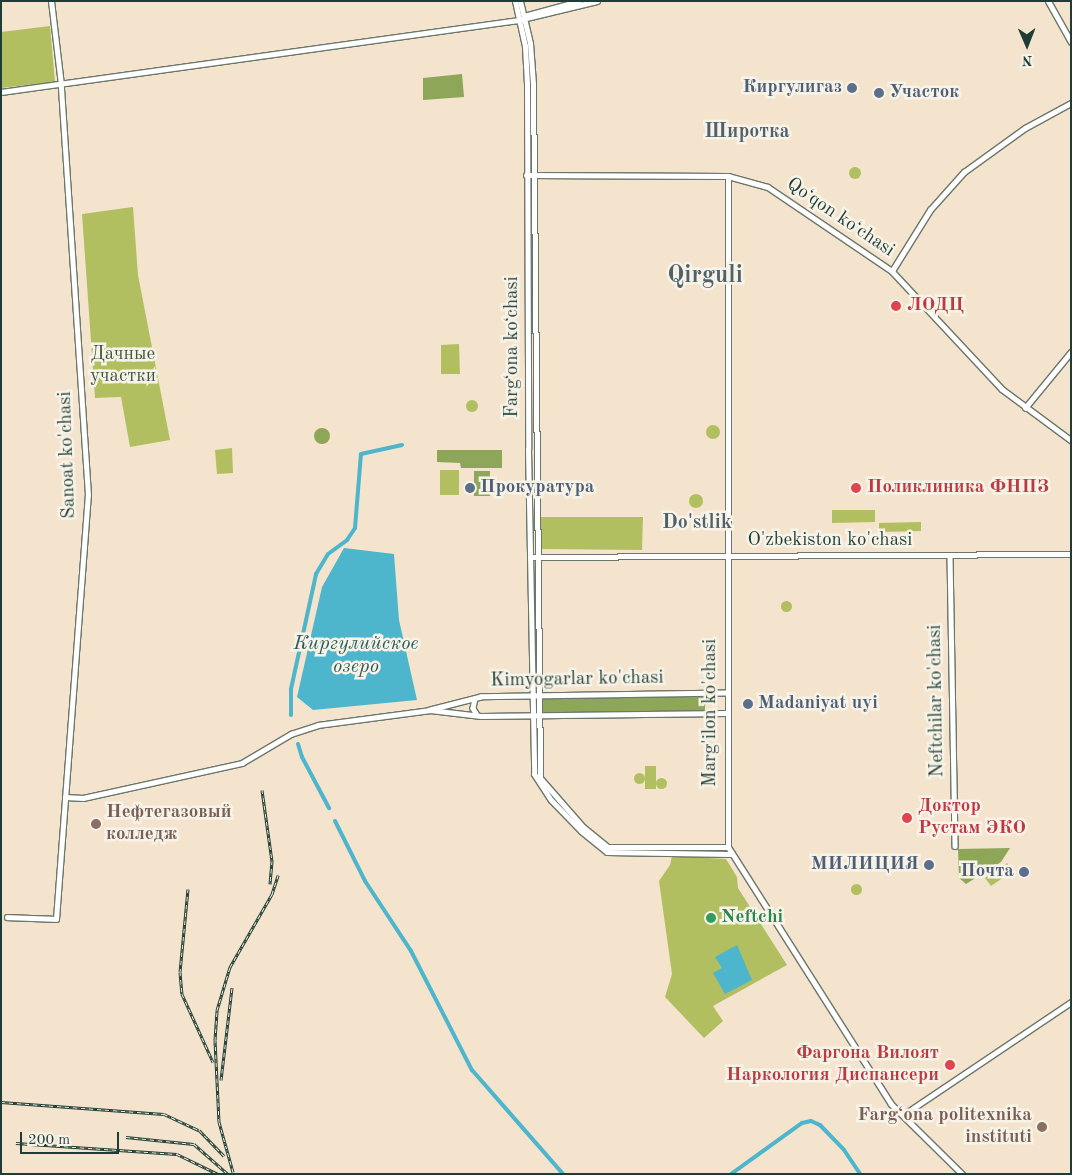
<!DOCTYPE html>
<meta charset="utf-8">
<style>
body{margin:0}
#map{position:relative;width:1072px;height:1175px;overflow:hidden;background:#f4e4cd;font-family:"Old Standard TT",serif}
div>[style]{position:absolute}
.green>*{inset:0;background:#b2bf61}
.round{border-radius:50%}
.forest>*{inset:0;background:#8da657}
.water>*{inset:0;background:#4db5cc}
.canal>*{height:4px;margin:-2px;padding:0 2px;transform-origin:2px;border-radius:2px;background:#4db5cc}
.roads{filter:drop-shadow(1px 0 #6a776a) drop-shadow(-1px 0 #6a776a) drop-shadow(0 1px #6a776a) drop-shadow(0 -1px #6a776a)}
.secondary>*{height:4.5px;margin:-2.25px;padding:0 2.25px;transform-origin:2.25px;border-radius:2.25px;background:#fff}
.primary>*{height:5px;margin:-2.5px;padding:0 2.5px;transform-origin:2.5px;border-radius:2.5px;background:#fff}
.rail>*{height:3px;margin-top:-1.5px;transform-origin:0;background:repeating-linear-gradient(90deg,#f7f3e8 0 4px,#1f3d34 0 8px);box-sizing:border-box;border-block:1px solid #1f3d34}
.dots>*{width:14px;height:14px;translate:-50% -50%;box-sizing:border-box;border:2px solid #f7f3e8;border-radius:50%}
span{translate:-50% -50%;white-space:nowrap;text-align:center;line-height:1.15;-webkit-text-stroke:5px #f7f3e8;paint-order:stroke}
.service-label{font-size:19px;color:#4e5e75;font-weight:700}
.right{translate:-100% -50%;text-align:right}
.left{translate:0 -50%;text-align:left}
.street-label{font-size:19px;color:#1f3d34}
.health-label{font-size:19px;color:#be3a42;font-weight:700}
.park-label{font-size:19px;color:#3c573d}
.education-label{font-size:19px;color:#785e54;font-weight:700}
.leisure-label{font-size:19px;color:#27864d;font-weight:700}
.neighbourhood-label{font-size:20px;color:#51616a;font-weight:700}
.water-label{font-size:20px;color:#2a5b5a;font-style:italic}
.district-label{font-size:24px;color:#51616a;font-weight:700}
.frame{position:absolute;inset:0;border:2px solid #1f3d34;pointer-events:none}
.north{position:absolute;left:1002px;top:20px;width:50px;height:50px;-webkit-text-stroke:4px #f7f3e8;paint-order:stroke;rotate:179deg;font-size:14px;font-weight:700;line-height:20px;text-align:center;color:#1f3d34}
.north::after{content:'';display:block;margin:auto;width:18px;height:22px;background:#1f3d34;clip-path:polygon(50% 0,100% 100%,50% 72%,0 100%)}
.scale{position:absolute;left:20px;top:1132px;width:99px;height:22px;box-sizing:border-box;border:2px solid #1f3d34;border-top:0;padding-left:6px;font-size:15px;line-height:18px;white-space:nowrap;color:#1f3d34;-webkit-text-stroke:4px #f7f3e8;paint-order:stroke}
</style>
<div id="map">
<div class="green">
<div style="clip-path:polygon(50px 26px,55px 82px,1px 88px,1px 32px)"></div>
<div class="round" style="left:849px;top:167px;width:12px;height:12px"></div>
<div style="clip-path:polygon(133px 207px,138px 275px,170px 440px,130px 447px,121px 397px,95px 398px,82px 214px)"></div>
<div style="clip-path:polygon(459px 344px,460px 374px,441px 374px,441px 345px)"></div>
<div class="round" style="left:466px;top:400px;width:12px;height:12px"></div>
<div class="round" style="left:706px;top:425px;width:14px;height:14px"></div>
<div style="clip-path:polygon(232px 448px,233px 473px,217px 474px,215px 450px)"></div>
<div style="clip-path:polygon(440px 470px,459px 470px,459px 495px,440px 495px)"></div>
<div class="round" style="left:689px;top:494px;width:14px;height:14px"></div>
<div style="clip-path:polygon(832px 510px,875px 510px,875px 522px,832px 523px)"></div>
<div style="clip-path:polygon(541px 517px,643px 517px,642px 550px,541px 549px)"></div>
<div style="clip-path:polygon(921px 522px,921px 531px,879px 532px,879px 523px)"></div>
<div class="round" style="left:780.5px;top:600.5px;width:11px;height:11px"></div>
<div style="clip-path:polygon(645px 766px,656px 766px,656px 789px,645px 789px)"></div>
<div class="round" style="left:633.5px;top:772.5px;width:11px;height:11px"></div>
<div class="round" style="left:655.5px;top:777.5px;width:11px;height:11px"></div>
<div style="clip-path:polygon(672px 856px,726px 859px,737px 877px,738px 888px,787px 965px,713px 1006px,723px 1021px,704px 1038px,665px 997px,672px 974px,659px 881px,670px 865px)"></div>
<div style="clip-path:polygon(1007px 863px,1013px 871px,991px 886px,985px 878px)"></div>
<div class="round" style="left:850.5px;top:883.5px;width:11px;height:11px"></div>
</div>
<div class="forest">
<div style="clip-path:polygon(462px 74px,464px 97px,423px 100px,423px 78px)"></div>
<div class="round" style="left:314px;top:428px;width:16px;height:16px"></div>
<div style="clip-path:polygon(437px 450px,502px 450px,502px 468px,461px 468px,460px 463px,437px 462px)"></div>
<div style="clip-path:polygon(474px 471px,490px 471px,490px 496px,474px 496px)"></div>
<div style="clip-path:polygon(705px 693px,705px 713px,543px 715px,543px 695px)"></div>
<div style="clip-path:polygon(1010px 848px,1001px 862px,966px 884px,959px 878px,958px 849px)"></div>
</div>
<div class="water">
<div style="clip-path:polygon(344px 548px,394px 554px,399px 620px,417px 700px,313px 710px,297px 697px,322px 587px)"></div>
<div style="clip-path:polygon(737px 945px,752px 980px,725px 994px,713px 973px,722px 968px,715px 957px)"></div>
</div>
<div class="canal">
<div style="left:291px;top:715px;width:26px;rotate:-90deg"></div>
<div style="left:291px;top:689px;width:118px;rotate:-77.7deg"></div>
<div style="left:316px;top:574px;width:23px;rotate:-59deg"></div>
<div style="left:328px;top:554px;width:24px;rotate:-36deg"></div>
<div style="left:347px;top:540px;width:14px;rotate:-56deg"></div>
<div style="left:355px;top:528px;width:74px;rotate:-85.4deg"></div>
<div style="left:361px;top:454px;width:42px;rotate:-12.4deg"></div>
<div style="left:298px;top:744px;width:14px;rotate:73deg"></div>
<div style="left:302px;top:757px;width:58px;rotate:62.1deg"></div>
<div style="left:335px;top:821px;width:67px;rotate:63.4deg"></div>
<div style="left:365px;top:881px;width:84px;rotate:56.7deg"></div>
<div style="left:411px;top:951px;width:134px;rotate:62.9deg"></div>
<div style="left:472px;top:1070px;width:138px;rotate:48.8deg"></div>
<div style="left:731px;top:1174px;width:87px;rotate:-35.7deg"></div>
<div style="left:802px;top:1123px;width:9px;rotate:-13deg"></div>
<div style="left:811px;top:1121px;width:10px;rotate:24deg"></div>
<div style="left:820px;top:1125px;width:35px;rotate:46deg"></div>
<div style="left:844px;top:1150px;width:29px;rotate:56deg"></div>
</div>
<div class="roads">
<div class="secondary">
<div style="left:1px;top:92px;width:523px;rotate:-7.91deg"></div>
<div style="left:526px;top:175px;width:202px;rotate:0.3deg"></div>
<div style="left:728px;top:176px;width:41px;rotate:15.4deg"></div>
<div style="left:768px;top:187px;width:150px;rotate:34.1deg"></div>
<div style="left:892px;top:271px;width:161px;rotate:47deg"></div>
<div style="left:1002px;top:389px;width:86px;rotate:36.5deg"></div>
<div style="left:892px;top:271px;width:72px;rotate:-58.1deg"></div>
<div style="left:930px;top:210px;width:51px;rotate:-48.2deg"></div>
<div style="left:964px;top:172px;width:75px;rotate:-35.8deg"></div>
<div style="left:1025px;top:128px;width:52px;rotate:-28.5deg"></div>
<div style="left:1025px;top:408px;width:72px;rotate:-50.6deg"></div>
<div style="left:950px;top:556px;width:290px;rotate:89deg"></div>
<div style="left:530px;top:557px;width:541px;rotate:-0.32deg"></div>
<div style="left:726px;top:693px;width:245px;rotate:179.1deg"></div>
<div style="left:481px;top:697px;width:53px;rotate:165.7deg"></div>
<div style="left:430px;top:710px;width:51px;rotate:6.7deg"></div>
<div style="left:481px;top:716px;width:245px;rotate:-0.7deg"></div>
<div style="left:475px;top:699px;width:9px;rotate:103deg"></div>
<div style="left:473px;top:708px;width:8px;rotate:60deg"></div>
<div style="left:65px;top:797px;width:18px;rotate:3deg"></div>
<div style="left:83px;top:798px;width:163px;rotate:-12.4deg"></div>
<div style="left:242px;top:763px;width:57px;rotate:-30.6deg"></div>
<div style="left:291px;top:734px;width:28px;rotate:-18deg"></div>
<div style="left:318px;top:725px;width:113px;rotate:-7.6deg"></div>
<div style="left:728px;top:847px;width:671px;rotate:-90deg"></div>
<div style="left:7px;top:917px;width:49px;rotate:2.3deg"></div>
<div style="left:56px;top:919px;width:425px;rotate:-85.7deg"></div>
<div style="left:88px;top:495px;width:411px;rotate:-93.8deg"></div>
<div style="left:61px;top:85px;width:85px;rotate:-96.8deg"></div>
<div style="left:903px;top:1115px;width:202px;rotate:-33.9deg"></div>
</div>
<div class="primary">
<div style="left:515px;top:1px;width:46px;rotate:77.5deg"></div>
<div style="left:525px;top:46px;width:38px;rotate:87deg"></div>
<div style="left:527px;top:84px;width:365px;rotate:89.8deg"></div>
<div style="left:528px;top:449px;width:325px;rotate:88.9deg"></div>
<div style="left:534px;top:774px;width:31px;rotate:57deg"></div>
<div style="left:551px;top:800px;width:43px;rotate:45.9deg"></div>
<div style="left:581px;top:831px;width:33px;rotate:39deg"></div>
<div style="left:607px;top:852px;width:123px;rotate:0.9deg"></div>
<div style="left:520px;top:1px;width:43px;rotate:76.6deg"></div>
<div style="left:530px;top:43px;width:41px;rotate:85.8deg"></div>
<div style="left:533px;top:84px;width:694px;rotate:89.42deg"></div>
<div style="left:540px;top:778px;width:65px;rotate:48.7deg"></div>
<div style="left:583px;top:827px;width:32px;rotate:39deg"></div>
<div style="left:608px;top:847px;width:120px"></div>
<div style="left:728px;top:847px;width:304px;rotate:57.6deg"></div>
<div style="left:891px;top:1104px;width:100px;rotate:44.6deg"></div>
<div style="left:1048px;top:1px;width:47px;rotate:60.7deg"></div>
<div style="left:524px;top:16px;width:57px;rotate:-15.3deg"></div>
<div style="left:522px;top:19px;width:77px;rotate:-13.5deg"></div>
</div>
</div>
<div class="rail">
<div style="left:262px;top:790px;width:72px;rotate:82deg"></div>
<div style="left:272px;top:861px;width:23px;rotate:95deg"></div>
<div style="left:188px;top:889px;width:83px;rotate:95.5deg"></div>
<div style="left:180px;top:972px;width:22px;rotate:85deg"></div>
<div style="left:182px;top:994px;width:75px;rotate:65.5deg"></div>
<div style="left:221px;top:1080px;width:93px;rotate:-83.2deg"></div>
<div style="left:1px;top:1102px;width:163px;rotate:4.2deg"></div>
<div style="left:164px;top:1114px;width:38px;rotate:25deg"></div>
<div style="left:199px;top:1130px;width:36px;rotate:46deg"></div>
<div style="left:126px;top:1137px;width:68px;rotate:5.9deg"></div>
<div style="left:194px;top:1144px;width:45px;rotate:41.4deg"></div>
<div style="left:16px;top:1143px;width:161px;rotate:3.9deg"></div>
<div style="left:177px;top:1154px;width:46px;rotate:26deg"></div>
<div style="left:233px;top:1172px;width:52px;rotate:-105.6deg"></div>
<div style="left:219px;top:1122px;width:82px;rotate:-92.8deg"></div>
<div style="left:215px;top:1040px;width:30px;rotate:-86deg"></div>
<div style="left:217px;top:1010px;width:45px;rotate:-73.2deg"></div>
<div style="left:230px;top:967px;width:84px;rotate:-60.1deg"></div>
<div style="left:272px;top:894px;width:20px;rotate:-72deg"></div>
</div>
<div class="dots">
<div style="left:852px;top:88px;background:#5c6f8a"></div>
<div style="left:879px;top:93px;background:#5c6f8a"></div>
<div style="left:896px;top:306px;background:#e0444e"></div>
<div style="left:470px;top:488px;background:#5c6f8a"></div>
<div style="left:856px;top:488px;background:#e0444e"></div>
<div style="left:748px;top:704px;background:#5c6f8a"></div>
<div style="left:907px;top:818px;background:#e0444e"></div>
<div style="left:96px;top:824px;background:#8d6e63"></div>
<div style="left:929px;top:865px;background:#5c6f8a"></div>
<div style="left:1024px;top:872px;background:#5c6f8a"></div>
<div style="left:711px;top:918px;background:#2e9e5b"></div>
<div style="left:950px;top:1065px;background:#e0444e"></div>
<div style="left:1042px;top:1127px;background:#8d6e63"></div>
</div>
<div class="service-label">
<span class="right" style="left:842px;top:88px">Киргулигаз</span>
<span class="left" style="left:889px;top:93px">Участок</span>
<span class="left" style="left:480px;top:488px">Прокуратура</span>
<span class="left" style="left:758px;top:704px">Madaniyat uyi</span>
<span class="right" style="left:919px;top:865px">МИЛИЦИЯ</span>
<span class="right" style="left:1014px;top:872px">Почта</span>
</div>
<div class="street-label">
<span style="left:840px;top:218px;rotate:34deg">Qoʻqon koʻchasi</span>
<span style="left:513px;top:347px;rotate:-90deg">Fargʻona koʻchasi</span>
<span style="left:68px;top:455px;rotate:-92deg">Sanoat ko'chasi</span>
<span style="left:830px;top:541px">O'zbekiston ko'chasi</span>
<span style="left:577px;top:680px;rotate:-1deg">Kimyogarlar ko'chasi</span>
<span style="left:937px;top:701px;rotate:-91deg">Neftchilar ko'chasi</span>
<span style="left:711px;top:713px;rotate:-90deg">Marg'ilon ko'chasi</span>
</div>
<div class="health-label">
<span class="left" style="left:907px;top:306px">ЛОДЦ</span>
<span class="left" style="left:867px;top:488px">Поликлиника ФНПЗ</span>
<span class="left" style="left:918px;top:818px">Доктор<br>Рустам ЭКО</span>
<span class="right" style="left:939px;top:1065px">Фаргона Вилоят<br>Наркология Диспансери</span>
</div>
<div class="park-label">
<span style="left:123px;top:366px">Дачные<br>участки</span>
</div>
<div class="education-label">
<span class="left" style="left:106px;top:824px">Нефтегазовый<br>колледж</span>
<span class="right" style="left:1032px;top:1127px">Fargʻona politexnika<br>instituti</span>
</div>
<div class="leisure-label">
<span class="left" style="left:721px;top:918px">Neftchi</span>
</div>
<div class="neighbourhood-label">
<span style="left:747px;top:132px">Широтка</span>
<span style="left:697px;top:523px">Do'stlik</span>
</div>
<div class="water-label">
<span style="left:356px;top:656px">Киргулийское<br>озеро</span>
</div>
<div class="district-label">
<span style="left:705px;top:277px">Qirguli</span>
</div>
<div class="frame"></div>
<div class="north">N</div>
<div class="scale">200 m</div>
</div>
